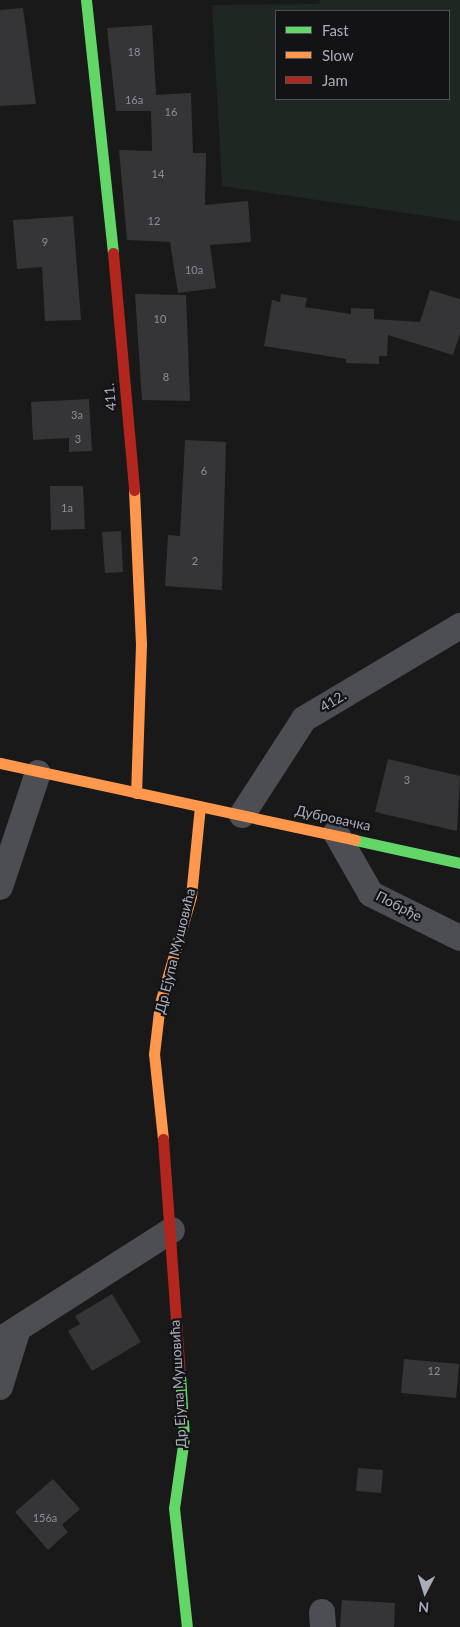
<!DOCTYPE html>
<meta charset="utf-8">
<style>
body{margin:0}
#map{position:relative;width:460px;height:1627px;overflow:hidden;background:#19191a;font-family:Lato,sans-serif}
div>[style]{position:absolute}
.green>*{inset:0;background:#1e2721}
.building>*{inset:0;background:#353538}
.street>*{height:26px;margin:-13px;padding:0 13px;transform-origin:13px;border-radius:13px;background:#4d4e53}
.fast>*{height:11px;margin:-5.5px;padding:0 5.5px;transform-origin:5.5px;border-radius:5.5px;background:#63d668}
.slow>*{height:11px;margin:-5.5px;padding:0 5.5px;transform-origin:5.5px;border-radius:5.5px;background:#ff974d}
.jam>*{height:11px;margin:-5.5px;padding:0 5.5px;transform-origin:5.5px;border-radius:5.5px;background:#b3261e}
span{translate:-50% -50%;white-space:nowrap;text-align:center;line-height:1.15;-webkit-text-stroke:4.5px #131316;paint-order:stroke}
.number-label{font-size:11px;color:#8c8f9a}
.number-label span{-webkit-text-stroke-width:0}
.street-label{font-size:14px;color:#a9adbb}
.legend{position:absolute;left:275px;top:10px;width:175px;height:90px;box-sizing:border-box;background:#131316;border:1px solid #4f5158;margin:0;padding:6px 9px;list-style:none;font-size:15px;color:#a9adbb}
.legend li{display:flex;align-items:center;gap:10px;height:25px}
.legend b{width:25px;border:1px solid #4f5158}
.north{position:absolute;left:400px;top:1567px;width:50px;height:50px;-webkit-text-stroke:4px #131316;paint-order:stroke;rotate:185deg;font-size:14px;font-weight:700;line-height:20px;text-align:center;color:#a9adbb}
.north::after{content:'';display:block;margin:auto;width:18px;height:22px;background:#a9adbb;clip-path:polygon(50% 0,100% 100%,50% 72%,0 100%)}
</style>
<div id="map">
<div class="green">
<div style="clip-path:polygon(evenodd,320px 0,460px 0,460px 221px,222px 186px,212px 5px,319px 4px,320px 0,276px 11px,449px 11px,449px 99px,276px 99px,276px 11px)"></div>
</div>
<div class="building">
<div style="clip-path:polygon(23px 8px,36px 104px,0 106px,0 10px)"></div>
<div style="clip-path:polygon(152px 25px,156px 95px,191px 93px,193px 153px,206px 153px,205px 205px,248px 201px,251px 242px,210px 245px,216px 288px,178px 293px,170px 242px,127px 240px,119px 150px,152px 151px,151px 111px,116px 111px,107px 28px)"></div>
<div style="clip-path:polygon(73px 216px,81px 320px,45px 321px,42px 267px,17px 269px,13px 220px)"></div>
<div style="clip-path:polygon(430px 290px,460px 299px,460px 334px,453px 355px,388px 335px,387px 356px,379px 356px,379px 364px,346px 363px,346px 359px,264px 346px,272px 300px,280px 302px,281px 294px,307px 298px,305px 307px,351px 314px,351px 308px,374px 309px,374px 319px,420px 322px)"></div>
<div style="clip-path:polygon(135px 294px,186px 295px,190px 401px,142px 400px)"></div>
<div style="clip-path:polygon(89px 399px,92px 451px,69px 452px,69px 438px,33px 440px,31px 402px)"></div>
<div style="clip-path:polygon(185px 440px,226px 442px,222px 590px,165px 586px,168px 535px,180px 536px)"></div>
<div style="clip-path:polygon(50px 486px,83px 486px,85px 529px,51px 530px)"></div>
<div style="clip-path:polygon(121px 531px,123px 572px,105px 573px,102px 532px)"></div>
<div style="clip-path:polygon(388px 759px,460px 776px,457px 831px,375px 812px)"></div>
<div style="clip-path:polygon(112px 1294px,141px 1342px,92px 1371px,68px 1331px,80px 1324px,75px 1316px)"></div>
<div style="clip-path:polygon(404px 1359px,459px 1364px,456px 1398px,401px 1393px)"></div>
<div style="clip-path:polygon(358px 1468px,383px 1470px,381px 1493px,356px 1491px)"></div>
<div style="clip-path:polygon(53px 1479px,80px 1509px,62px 1525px,68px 1532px,48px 1550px,15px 1512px)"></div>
<div style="clip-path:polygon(342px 1600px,395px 1603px,394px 1627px,340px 1627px)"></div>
</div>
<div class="street">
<div style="left:242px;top:815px;width:114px;rotate:-57.1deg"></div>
<div style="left:304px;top:719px;width:182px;rotate:-30.8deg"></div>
<div style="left:336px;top:833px;width:70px;rotate:60.2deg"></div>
<div style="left:371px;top:894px;width:99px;rotate:26.3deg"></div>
<div style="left:0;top:887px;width:120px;rotate:-71.6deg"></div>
<div style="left:0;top:1340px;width:204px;rotate:-32.6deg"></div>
<div style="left:0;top:1387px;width:58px;rotate:-72.8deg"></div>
<div style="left:322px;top:1612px;width:15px;rotate:86deg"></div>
</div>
<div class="fast">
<div style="left:86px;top:0;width:254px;rotate:83.9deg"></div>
<div style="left:355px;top:840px;width:107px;rotate:12.4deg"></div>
<div style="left:180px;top:1374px;width:64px;rotate:86.4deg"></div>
<div style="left:184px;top:1438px;width:71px;rotate:98.1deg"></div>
<div style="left:174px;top:1508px;width:120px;rotate:83.8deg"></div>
</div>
<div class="slow">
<div style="left:134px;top:490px;width:154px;rotate:87.4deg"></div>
<div style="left:141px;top:644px;width:149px;rotate:91.9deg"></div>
<div style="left:0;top:763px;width:363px;rotate:12.2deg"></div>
<div style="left:163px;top:1139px;width:85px;rotate:-96deg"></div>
<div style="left:154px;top:1054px;width:51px;rotate:-83.3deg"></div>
<div style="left:160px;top:1003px;width:111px;rotate:-73.8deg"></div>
<div style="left:191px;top:896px;width:90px;rotate:-84.3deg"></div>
</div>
<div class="jam">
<div style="left:113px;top:253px;width:238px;rotate:84.9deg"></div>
<div style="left:163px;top:1139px;width:236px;rotate:85.9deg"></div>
</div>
<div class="number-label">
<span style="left:134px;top:52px">18</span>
<span style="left:134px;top:100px">16a</span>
<span style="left:171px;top:112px">16</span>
<span style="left:158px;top:174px">14</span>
<span style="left:154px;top:221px">12</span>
<span style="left:45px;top:242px">9</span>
<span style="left:194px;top:270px">10a</span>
<span style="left:160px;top:319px">10</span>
<span style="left:166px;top:377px">8</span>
<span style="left:77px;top:415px">3a</span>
<span style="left:78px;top:439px">3</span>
<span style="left:204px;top:471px">6</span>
<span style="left:67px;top:508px">1a</span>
<span style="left:195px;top:561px">2</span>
<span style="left:407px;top:780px">3</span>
<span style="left:434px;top:1371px">12</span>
<span style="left:45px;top:1518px">156a</span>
</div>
<div class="street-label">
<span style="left:110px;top:397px;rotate:-95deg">411.</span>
<span style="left:333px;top:701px;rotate:-31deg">412.</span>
<span style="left:333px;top:818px;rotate:12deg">Дубровачка</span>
<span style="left:399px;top:906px;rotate:27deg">Побрђе</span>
<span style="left:175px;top:951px;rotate:-76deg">Др Ејупа Мушовића</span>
<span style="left:178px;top:1384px;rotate:-93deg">Др Ејупа Мушовића</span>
</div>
<ul class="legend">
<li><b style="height:6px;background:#63d668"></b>Fast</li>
<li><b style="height:6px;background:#ff974d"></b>Slow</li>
<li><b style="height:6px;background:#b3261e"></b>Jam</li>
</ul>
<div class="north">N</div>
</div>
